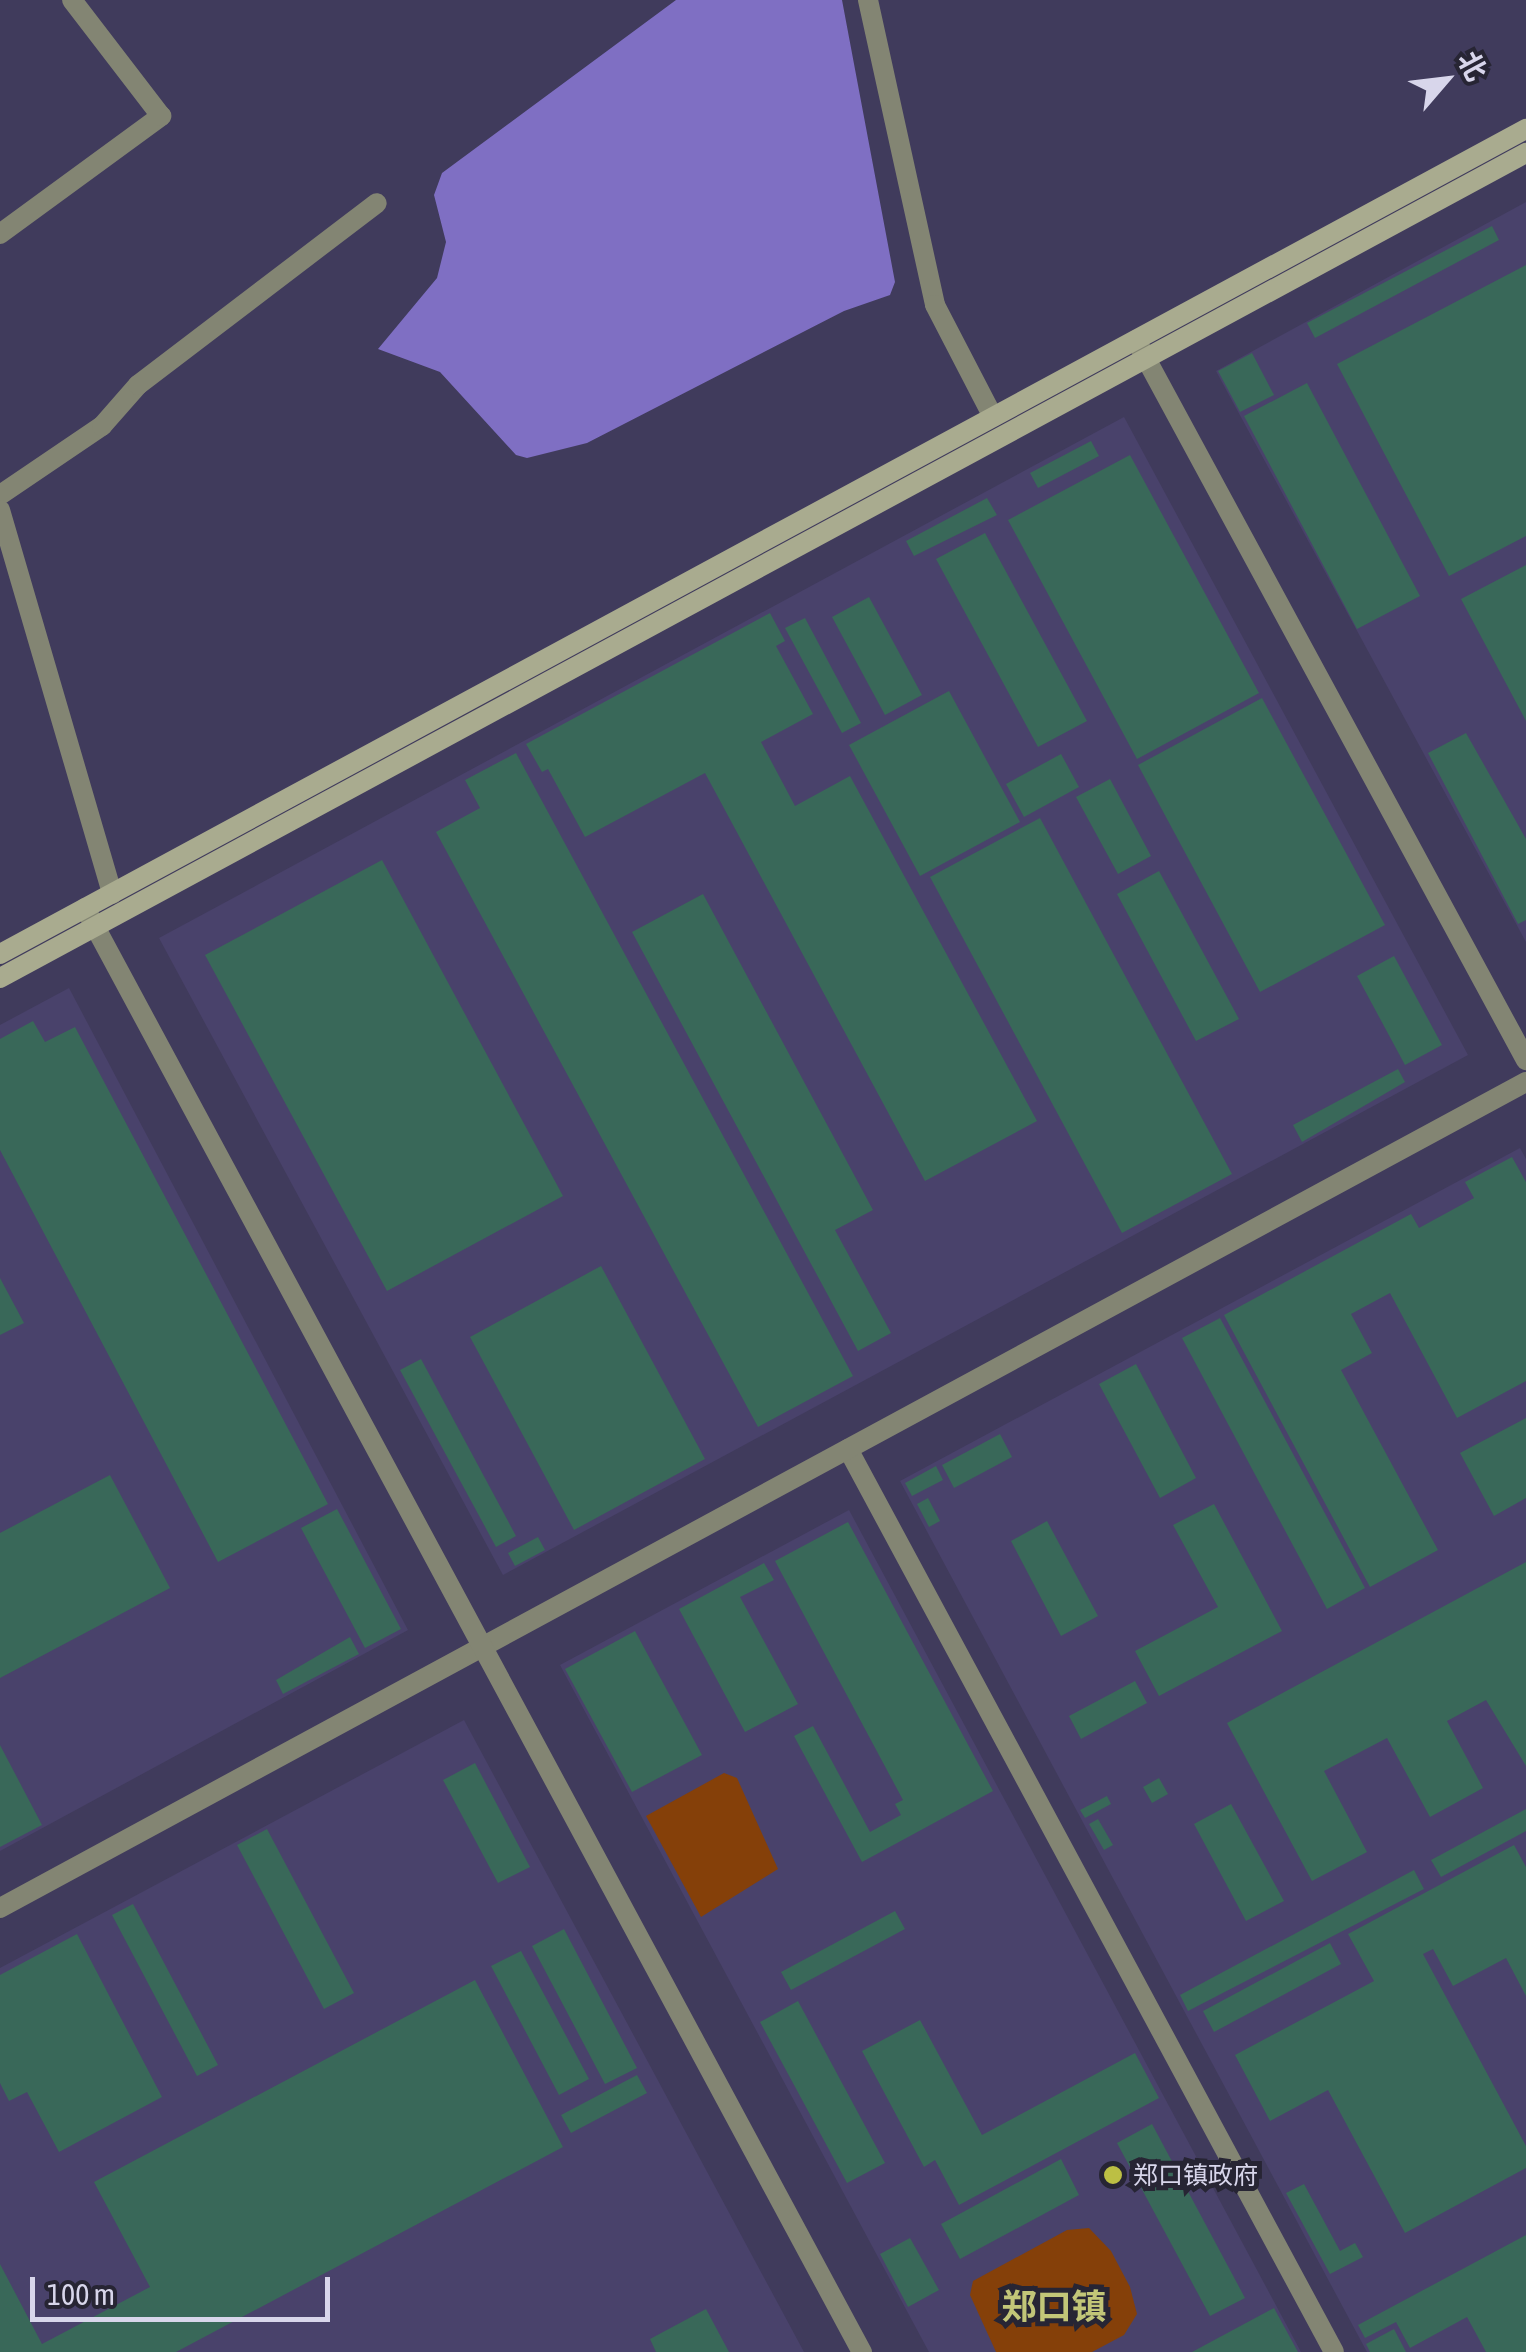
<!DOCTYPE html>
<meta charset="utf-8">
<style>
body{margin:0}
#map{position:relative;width:1526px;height:2352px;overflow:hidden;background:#403b5c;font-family:"Asap Condensed","Noto Sans SC",sans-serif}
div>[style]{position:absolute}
.built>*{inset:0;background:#49426b}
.green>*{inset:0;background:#854009}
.water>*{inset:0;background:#7f6fc3}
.building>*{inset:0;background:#396859}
.minor>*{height:20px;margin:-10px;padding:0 10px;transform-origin:10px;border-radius:10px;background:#838573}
.tertiary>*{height:20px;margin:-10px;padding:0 10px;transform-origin:10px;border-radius:10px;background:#838573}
.secondary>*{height:20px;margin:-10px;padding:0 10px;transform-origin:10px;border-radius:10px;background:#a9ab8f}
.dots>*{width:28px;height:28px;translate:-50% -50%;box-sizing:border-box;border:5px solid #272534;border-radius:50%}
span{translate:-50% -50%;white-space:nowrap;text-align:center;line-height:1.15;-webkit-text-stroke:10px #272534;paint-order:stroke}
.poi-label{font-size:25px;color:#d8d6eb}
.left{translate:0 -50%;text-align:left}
.district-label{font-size:35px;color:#c2c678;font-weight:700}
.north{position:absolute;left:1396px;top:30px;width:100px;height:100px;-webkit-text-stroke:8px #272534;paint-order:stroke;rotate:62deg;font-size:28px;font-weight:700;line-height:40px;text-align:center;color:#d8d6eb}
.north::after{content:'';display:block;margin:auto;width:35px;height:45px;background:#d8d6eb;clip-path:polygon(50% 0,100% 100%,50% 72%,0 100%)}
.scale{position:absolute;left:30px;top:2277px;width:300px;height:45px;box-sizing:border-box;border:5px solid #d8d6eb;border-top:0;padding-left:12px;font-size:30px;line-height:35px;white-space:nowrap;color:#d8d6eb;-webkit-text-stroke:8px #272534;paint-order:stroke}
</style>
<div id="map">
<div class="built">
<div style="clip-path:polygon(1526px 202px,1526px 942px,1216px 371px)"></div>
<div style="clip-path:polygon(1124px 417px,1468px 1055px,503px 1575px,159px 938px)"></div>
<div style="clip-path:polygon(69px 988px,408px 1630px,0 1851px,0 1025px)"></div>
<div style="clip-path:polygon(1520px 1148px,1526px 1159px,1526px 2352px,1367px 2352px,900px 1481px)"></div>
<div style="clip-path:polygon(849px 1510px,1301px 2352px,929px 2352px,560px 1665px)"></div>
<div style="clip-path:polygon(464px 1720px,804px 2352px,0 2352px,0 1968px)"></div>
</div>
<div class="green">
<div style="clip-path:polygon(724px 1773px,737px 1778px,778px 1869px,701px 1917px,646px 1816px)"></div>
<div style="clip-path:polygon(1089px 2228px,1111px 2251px,1130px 2287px,1137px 2314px,1124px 2335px,1092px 2352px,996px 2352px,970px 2295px,973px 2281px,1067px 2230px)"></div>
</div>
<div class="water">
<div style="clip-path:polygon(676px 0,842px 0,895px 282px,890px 295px,844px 311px,587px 443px,527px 458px,516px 455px,440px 372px,378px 349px,437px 278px,446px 242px,434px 195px,442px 173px)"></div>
</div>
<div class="building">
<div style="clip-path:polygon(1492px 226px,1499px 240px,1315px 338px,1307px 323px)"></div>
<div style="clip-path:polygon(1526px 265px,1526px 536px,1449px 576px,1337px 364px)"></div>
<div style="clip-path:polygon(1252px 353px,1274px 395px,1240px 412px,1218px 371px)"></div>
<div style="clip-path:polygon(1307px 383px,1420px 596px,1357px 629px,1244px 416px)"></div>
<div style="clip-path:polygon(1091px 441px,1099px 456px,1038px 488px,1030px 473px)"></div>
<div style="clip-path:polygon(1130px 455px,1259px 693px,1137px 759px,1008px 520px)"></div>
<div style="clip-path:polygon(987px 498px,997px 515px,914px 556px,906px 541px)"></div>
<div style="clip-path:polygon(985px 533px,1087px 721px,1038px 747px,936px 559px)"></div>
<div style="clip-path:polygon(1526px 565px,1526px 721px,1461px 599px)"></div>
<div style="clip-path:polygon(869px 597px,922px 695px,885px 715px,832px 617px)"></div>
<div style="clip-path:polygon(770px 613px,785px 641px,776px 646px,813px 714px,761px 742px,795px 806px,850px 776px,1037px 1121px,925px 1181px,705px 773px,585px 837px,548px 769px,542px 772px,526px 744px)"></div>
<div style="clip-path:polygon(805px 618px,861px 723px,842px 733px,785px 628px)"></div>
<div style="clip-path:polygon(949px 691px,1020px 822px,920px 876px,849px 745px)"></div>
<div style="clip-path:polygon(1262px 698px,1385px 925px,1260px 992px,1138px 765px)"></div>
<div style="clip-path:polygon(1466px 733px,1526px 839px,1526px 920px,1518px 924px,1428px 753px)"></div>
<div style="clip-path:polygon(516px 753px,853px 1376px,758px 1427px,436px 832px,480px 808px,465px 780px)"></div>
<div style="clip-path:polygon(1061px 754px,1079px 787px,1024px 817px,1006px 784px)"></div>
<div style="clip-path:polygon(1110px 779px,1151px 856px,1118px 874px,1076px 797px)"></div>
<div style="clip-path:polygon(1040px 818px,1232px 1174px,1122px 1233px,930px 877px)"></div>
<div style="clip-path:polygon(382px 860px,563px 1196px,387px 1291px,205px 955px)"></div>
<div style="clip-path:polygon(1159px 871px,1239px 1019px,1196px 1041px,1117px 894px)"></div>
<div style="clip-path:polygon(703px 894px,873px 1210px,835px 1230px,891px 1333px,858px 1351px,632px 932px)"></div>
<div style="clip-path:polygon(1394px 956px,1442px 1045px,1405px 1065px,1357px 976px)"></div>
<div style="clip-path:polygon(33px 1021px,45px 1042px,75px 1027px,328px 1504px,218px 1562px,0 1150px,0 1039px)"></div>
<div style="clip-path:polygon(1398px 1069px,1405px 1082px,1302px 1142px,1293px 1125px)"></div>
<div style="clip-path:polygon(1512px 1157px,1526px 1182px,1526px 1381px,1457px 1418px,1390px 1293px,1351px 1314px,1372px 1353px,1341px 1370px,1438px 1550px,1370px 1587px,1224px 1315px,1411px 1214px,1419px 1228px,1474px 1198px,1465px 1182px)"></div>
<div style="clip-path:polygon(601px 1266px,705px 1459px,574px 1530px,470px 1337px)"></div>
<div style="clip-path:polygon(0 1278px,24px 1323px,0 1335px)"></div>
<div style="clip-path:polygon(1220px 1318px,1365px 1588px,1327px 1609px,1182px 1338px)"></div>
<div style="clip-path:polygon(421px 1359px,516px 1536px,496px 1547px,400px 1370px)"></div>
<div style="clip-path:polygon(1136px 1364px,1196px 1478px,1160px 1498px,1099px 1384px)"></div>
<div style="clip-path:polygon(1526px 1418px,1526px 1498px,1494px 1516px,1460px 1453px)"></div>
<div style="clip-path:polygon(1000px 1434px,1012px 1457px,954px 1488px,942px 1465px)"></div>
<div style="clip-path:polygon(936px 1466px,943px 1480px,912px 1496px,905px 1483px)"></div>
<div style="clip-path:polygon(110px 1475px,170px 1588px,0 1678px,0 1533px)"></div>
<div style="clip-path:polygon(928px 1498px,940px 1521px,929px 1527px,917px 1504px)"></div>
<div style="clip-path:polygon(1214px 1504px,1282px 1631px,1159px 1696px,1135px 1651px,1218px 1607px,1173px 1525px)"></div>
<div style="clip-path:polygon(337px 1509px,401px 1629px,365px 1648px,301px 1528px)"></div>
<div style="clip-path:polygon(1047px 1521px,1098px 1616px,1061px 1636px,1011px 1541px)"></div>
<div style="clip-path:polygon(848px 1522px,993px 1791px,862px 1862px,794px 1736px,813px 1726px,870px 1832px,901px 1815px,895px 1804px,903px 1800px,775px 1561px)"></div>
<div style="clip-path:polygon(538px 1537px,545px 1550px,515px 1566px,508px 1553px)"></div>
<div style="clip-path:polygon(1526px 1562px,1526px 1766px,1486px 1700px,1447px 1721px,1483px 1788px,1430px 1817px,1387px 1738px,1324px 1771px,1367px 1852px,1312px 1881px,1227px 1723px)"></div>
<div style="clip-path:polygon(764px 1563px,774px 1580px,740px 1597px,798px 1704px,745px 1732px,679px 1609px)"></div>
<div style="clip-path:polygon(635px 1631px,702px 1755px,632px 1792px,565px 1669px)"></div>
<div style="clip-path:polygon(350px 1637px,359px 1654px,283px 1694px,276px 1680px)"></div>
<div style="clip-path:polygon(1135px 1681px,1147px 1703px,1081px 1739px,1069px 1716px)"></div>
<div style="clip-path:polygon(0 1745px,42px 1825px,0 1847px)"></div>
<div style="clip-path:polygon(475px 1763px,530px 1867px,498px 1883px,443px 1780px)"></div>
<div style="clip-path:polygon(1159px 1778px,1168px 1794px,1152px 1803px,1143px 1787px)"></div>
<div style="clip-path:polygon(1107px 1796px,1111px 1804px,1085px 1818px,1080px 1810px)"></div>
<div style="clip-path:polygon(1231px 1804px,1284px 1901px,1246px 1921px,1194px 1824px)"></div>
<div style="clip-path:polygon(1526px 1809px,1526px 1831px,1441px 1877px,1431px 1860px)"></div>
<div style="clip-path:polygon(1098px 1819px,1113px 1845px,1104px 1850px,1089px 1824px)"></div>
<div style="clip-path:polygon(267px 1829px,354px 1993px,324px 2009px,237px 1845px)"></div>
<div style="clip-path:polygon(1514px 1845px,1526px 1867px,1526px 1996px,1506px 1958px,1453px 1986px,1433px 1949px,1423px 1954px,1526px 2146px,1526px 2168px,1405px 2233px,1328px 2090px,1270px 2121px,1235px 2055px,1374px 1981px,1348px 1934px)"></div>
<div style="clip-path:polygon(1414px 1870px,1424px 1889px,1188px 2011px,1180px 1995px)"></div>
<div style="clip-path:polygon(133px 1904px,218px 2065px,197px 2076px,112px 1915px)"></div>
<div style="clip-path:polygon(895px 1911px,905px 1929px,791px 1990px,781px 1972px)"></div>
<div style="clip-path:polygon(564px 1929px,637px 2068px,605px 2084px,532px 1946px)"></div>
<div style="clip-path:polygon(77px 1934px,162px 2097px,59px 2152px,27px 2092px,9px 2101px,0 2083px,0 1975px)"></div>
<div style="clip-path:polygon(1330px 1943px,1341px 1964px,1214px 2032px,1203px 2011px)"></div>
<div style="clip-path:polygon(521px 1951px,589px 2079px,559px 2095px,491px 1966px)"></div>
<div style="clip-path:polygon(475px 1980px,563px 2147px,176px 2352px,0 2352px,0 2264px,42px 2344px,150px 2287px,94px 2182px)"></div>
<div style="clip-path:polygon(798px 2001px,885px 2163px,847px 2183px,760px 2022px)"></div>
<div style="clip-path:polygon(920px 2020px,982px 2135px,1135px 2053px,1159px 2098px,959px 2205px,935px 2160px,924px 2167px,862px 2051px)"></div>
<div style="clip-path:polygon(637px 2075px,647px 2093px,571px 2133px,561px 2115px)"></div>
<div style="clip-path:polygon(1152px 2124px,1245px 2298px,1210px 2316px,1117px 2143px)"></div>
<div style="clip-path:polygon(1061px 2159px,1079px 2195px,960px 2259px,941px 2224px)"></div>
<div style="clip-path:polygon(1304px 2184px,1340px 2251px,1355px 2243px,1363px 2257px,1330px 2274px,1286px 2193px)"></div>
<div style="clip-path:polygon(1526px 2235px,1526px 2352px,1486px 2352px,1467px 2317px,1410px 2348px,1396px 2322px,1365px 2338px,1358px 2325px)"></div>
<div style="clip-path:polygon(910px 2238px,939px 2290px,908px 2307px,880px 2254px)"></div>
<div style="clip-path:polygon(1274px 2308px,1298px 2352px,1192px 2352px)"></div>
<div style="clip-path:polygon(706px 2309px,729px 2352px,656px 2352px,650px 2339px)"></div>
<div style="clip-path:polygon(1394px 2329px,1406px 2352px,1370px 2352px,1366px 2344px)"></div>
</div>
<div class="minor">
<div style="left:868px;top:0;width:312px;rotate:77.6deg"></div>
<div style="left:935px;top:305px;width:126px;rotate:62.6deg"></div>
<div style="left:0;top:234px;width:200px;rotate:-36.2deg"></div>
<div style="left:161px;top:116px;width:146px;rotate:-127.5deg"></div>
<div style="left:0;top:495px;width:123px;rotate:-34.1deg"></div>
<div style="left:102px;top:426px;width:55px;rotate:-48.7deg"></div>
<div style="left:138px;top:385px;width:300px;rotate:-37.3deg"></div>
<div style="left:0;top:510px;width:400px;rotate:73.7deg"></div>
<div style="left:848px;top:1449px;width:1025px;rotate:61.71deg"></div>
<div style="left:0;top:1908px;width:1735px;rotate:-28.43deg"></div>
</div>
<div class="tertiary">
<div style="left:1136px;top:340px;width:819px;rotate:61.56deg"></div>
<div style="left:85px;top:908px;width:1640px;rotate:61.72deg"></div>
</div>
<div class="secondary">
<div style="left:0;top:954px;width:1735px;rotate:-28.4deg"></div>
<div style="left:0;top:978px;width:1735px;rotate:-28.4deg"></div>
</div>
<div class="dots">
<div style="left:1113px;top:2175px;background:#bcbf44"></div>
</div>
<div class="poi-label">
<span class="left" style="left:1133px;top:2175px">郑口镇政府</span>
</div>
<div class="district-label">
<span style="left:1054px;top:2306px">郑口镇</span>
</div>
<div class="north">北</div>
<div class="scale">100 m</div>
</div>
